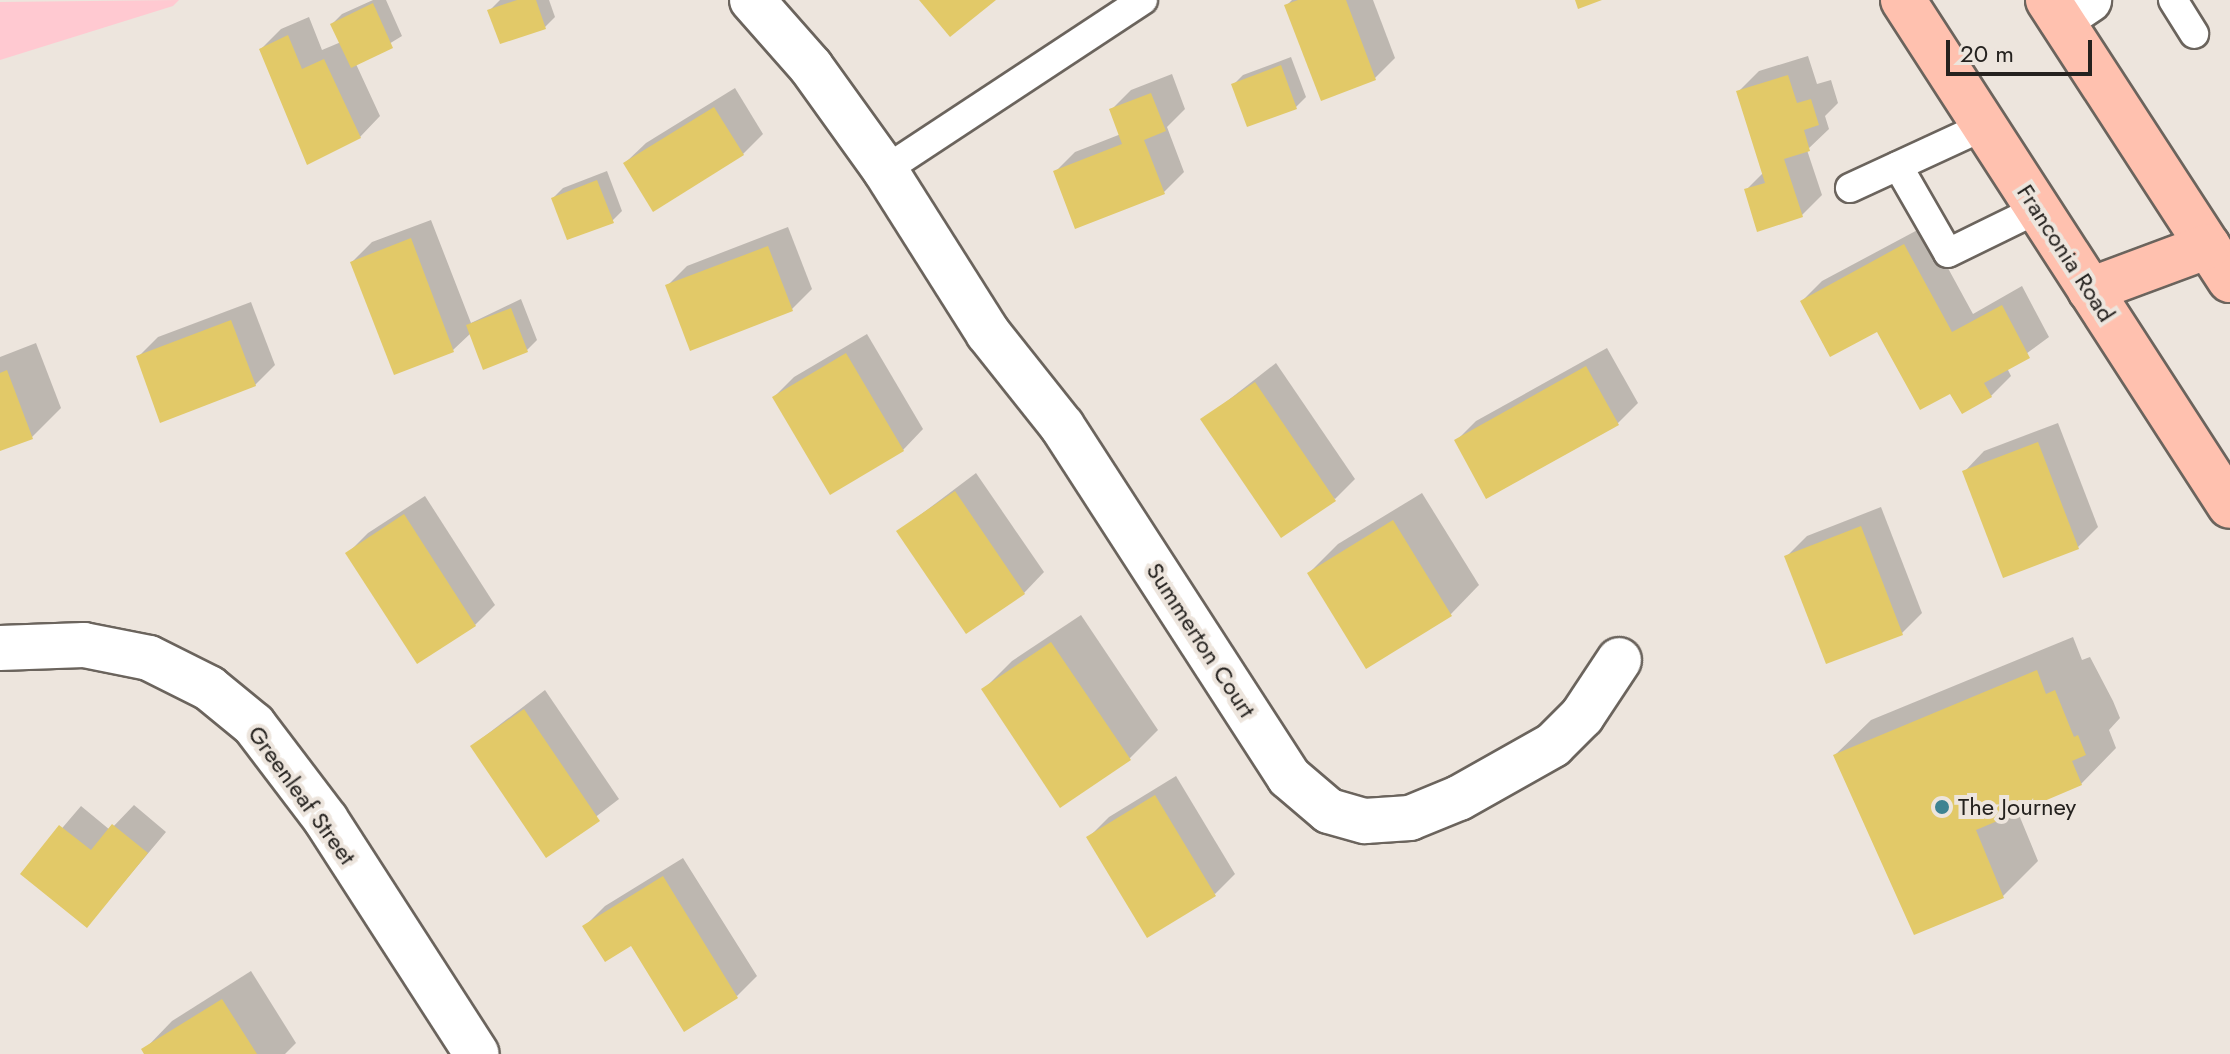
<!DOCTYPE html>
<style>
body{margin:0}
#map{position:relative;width:2230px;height:1054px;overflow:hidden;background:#ede5dd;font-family:Jost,sans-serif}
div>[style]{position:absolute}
.green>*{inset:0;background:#ffc9d1}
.shadow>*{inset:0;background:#0003}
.building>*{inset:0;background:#e2c968}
.roads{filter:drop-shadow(2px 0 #6b645d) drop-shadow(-2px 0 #6b645d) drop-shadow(0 2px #6b645d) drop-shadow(0 -2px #6b645d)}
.lane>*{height:28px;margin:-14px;padding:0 14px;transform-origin:14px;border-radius:14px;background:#fff}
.street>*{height:44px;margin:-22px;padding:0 22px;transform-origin:22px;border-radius:22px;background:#fff}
.primary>*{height:44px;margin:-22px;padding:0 22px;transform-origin:22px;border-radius:22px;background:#ffc1af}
.dots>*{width:22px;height:22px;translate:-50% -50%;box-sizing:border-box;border:4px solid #ede5dd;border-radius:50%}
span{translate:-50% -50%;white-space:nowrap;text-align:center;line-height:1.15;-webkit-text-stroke:8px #ede5dd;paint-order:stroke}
.street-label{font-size:24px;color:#25221f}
.poi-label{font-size:24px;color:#25221f}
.left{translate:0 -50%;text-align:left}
.scale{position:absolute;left:1946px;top:40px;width:146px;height:36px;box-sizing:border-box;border:4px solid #25221f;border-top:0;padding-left:10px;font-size:24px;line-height:28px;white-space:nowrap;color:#25221f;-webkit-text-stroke:6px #ede5dd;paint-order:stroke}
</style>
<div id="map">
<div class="green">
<div style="clip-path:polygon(179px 0,173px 6px,0 60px,0 2px)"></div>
</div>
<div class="shadow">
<div style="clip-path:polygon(373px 0,386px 0,402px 36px,356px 64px,380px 116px,360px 137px,261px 49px,281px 29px,309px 17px,322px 50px,341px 42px,332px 24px,342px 14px)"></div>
<div style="clip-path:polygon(500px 0,549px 0,555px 17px,545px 27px,490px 10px)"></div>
<div style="clip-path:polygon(1292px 0,1373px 0,1395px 58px,1375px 78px,1286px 6px)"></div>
<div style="clip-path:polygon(1808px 56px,1817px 84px,1831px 80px,1838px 103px,1825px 116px,1829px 129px,1807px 150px,1822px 195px,1801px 216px,1746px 190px,1764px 172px,1739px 91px,1759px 71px)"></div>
<div style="clip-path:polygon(1291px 57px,1306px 97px,1296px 107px,1233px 85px,1243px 75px)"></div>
<div style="clip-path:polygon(1172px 74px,1185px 109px,1167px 127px,1184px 172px,1164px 192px,1055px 172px,1075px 152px,1121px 134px,1111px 110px,1131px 90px)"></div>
<div style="clip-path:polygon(735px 88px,763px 134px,743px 154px,625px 163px,646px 143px)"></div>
<div style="clip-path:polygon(607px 171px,622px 211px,612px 221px,553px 198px,563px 188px)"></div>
<div style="clip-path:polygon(431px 220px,471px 323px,521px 299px,537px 340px,527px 350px,471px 333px,453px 350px,352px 262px,372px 242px)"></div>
<div style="clip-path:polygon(1925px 226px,1973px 314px,2022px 286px,2049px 337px,2007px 368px,2011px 376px,1991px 396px,1951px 391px,1878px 329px,1802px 301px,1822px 281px)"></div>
<div style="clip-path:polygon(788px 227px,812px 289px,792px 309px,667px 286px,687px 266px)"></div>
<div style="clip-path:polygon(251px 302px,275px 365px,255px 385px,138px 357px,158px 337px)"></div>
<div style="clip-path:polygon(867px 334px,923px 429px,903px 450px,774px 397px,794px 377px)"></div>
<div style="clip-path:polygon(36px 343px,61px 408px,32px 437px,0 449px,0 357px)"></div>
<div style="clip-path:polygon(1607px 348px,1638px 403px,1618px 423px,1487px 496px,1456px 441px,1476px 421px)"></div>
<div style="clip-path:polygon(1276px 363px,1355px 479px,1335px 499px,1203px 420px)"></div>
<div style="clip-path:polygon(2058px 423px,2098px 527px,2078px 547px,1964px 472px,1984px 451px)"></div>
<div style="clip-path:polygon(976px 473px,1044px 572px,1024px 593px,899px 531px)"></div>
<div style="clip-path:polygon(1422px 493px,1479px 585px,1451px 614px,1367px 666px,1309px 573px,1338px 544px)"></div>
<div style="clip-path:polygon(425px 496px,495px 605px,475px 625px,348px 553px,368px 533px)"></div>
<div style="clip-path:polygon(1881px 507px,1922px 613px,1902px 633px,1787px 556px,1807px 536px)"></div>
<div style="clip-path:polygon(1081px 615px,1158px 730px,1129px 759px,983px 690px,1012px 661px)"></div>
<div style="clip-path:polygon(2073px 637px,2082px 660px,2090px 657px,2113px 701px,2120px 718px,2109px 730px,2116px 748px,2081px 784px,2017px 810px,2038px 861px,2003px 896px,1915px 933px,1835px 755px,1871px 720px)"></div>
<div style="clip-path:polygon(545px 690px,619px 799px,546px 855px,472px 746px)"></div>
<div style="clip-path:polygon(1176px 776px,1235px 874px,1215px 894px,1089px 837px,1109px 817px)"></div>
<div style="clip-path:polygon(134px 805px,166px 832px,87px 926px,23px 874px,81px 806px,110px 830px)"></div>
<div style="clip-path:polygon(683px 858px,757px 976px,737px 996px,632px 943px,585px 926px,605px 906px)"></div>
<div style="clip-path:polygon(251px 971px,296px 1043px,285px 1054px,147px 1054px,144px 1050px,172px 1021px)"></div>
</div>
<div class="building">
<div style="clip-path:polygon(517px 0,536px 0,546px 29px,500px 44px,487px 10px)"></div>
<div style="clip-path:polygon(919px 0,996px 0,950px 37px)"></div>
<div style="clip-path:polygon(1298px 0,1346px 0,1376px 80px,1321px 101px,1284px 5px)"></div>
<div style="clip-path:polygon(1575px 0,1602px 0,1578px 9px)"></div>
<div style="clip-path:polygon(373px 3px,393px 48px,351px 68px,330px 24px)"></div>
<div style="clip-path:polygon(288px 35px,302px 69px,324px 59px,361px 138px,307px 165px,259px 49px)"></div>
<div style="clip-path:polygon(1281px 65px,1297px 109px,1247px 127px,1231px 84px)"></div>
<div style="clip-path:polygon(1788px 75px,1797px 103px,1811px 99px,1819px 125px,1804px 130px,1810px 151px,1784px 159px,1803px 217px,1757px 232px,1744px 189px,1765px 183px,1736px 91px)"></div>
<div style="clip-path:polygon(1151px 93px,1166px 131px,1144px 140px,1165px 194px,1075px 229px,1053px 171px,1122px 144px,1109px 109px)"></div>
<div style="clip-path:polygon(714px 107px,744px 155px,653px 212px,623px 163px)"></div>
<div style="clip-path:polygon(597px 180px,614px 223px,567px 240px,551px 198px)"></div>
<div style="clip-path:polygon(411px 238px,454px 352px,394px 375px,350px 262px)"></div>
<div style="clip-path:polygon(1904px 244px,1952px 332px,2002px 305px,2030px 358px,1984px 383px,1992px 397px,1962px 414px,1950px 394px,1920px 410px,1877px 332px,1830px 357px,1800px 301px)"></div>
<div style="clip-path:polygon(768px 246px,793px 311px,690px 351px,665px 285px)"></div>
<div style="clip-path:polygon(511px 308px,528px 352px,483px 370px,466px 325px)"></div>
<div style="clip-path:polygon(231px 320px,256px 386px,160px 423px,136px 356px)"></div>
<div style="clip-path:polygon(846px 353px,904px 451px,830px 495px,772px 397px)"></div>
<div style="clip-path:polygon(1586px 366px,1619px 425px,1486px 499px,1454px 440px)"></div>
<div style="clip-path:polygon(7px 370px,33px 439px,0 451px,0 373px)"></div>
<div style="clip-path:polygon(1255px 382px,1336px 501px,1281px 538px,1200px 419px)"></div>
<div style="clip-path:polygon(2038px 442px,2079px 549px,2003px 578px,1962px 471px)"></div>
<div style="clip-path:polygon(955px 491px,1025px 594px,966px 634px,896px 531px)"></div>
<div style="clip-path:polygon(404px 514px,476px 626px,417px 664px,345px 553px)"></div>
<div style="clip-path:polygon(1393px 520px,1452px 616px,1366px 669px,1307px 573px)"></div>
<div style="clip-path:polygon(1861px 526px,1903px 635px,1826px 664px,1784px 556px)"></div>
<div style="clip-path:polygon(1051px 642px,1131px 760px,1060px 808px,981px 689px)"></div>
<div style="clip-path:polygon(2037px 670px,2046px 694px,2055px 690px,2074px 737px,2078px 735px,2086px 755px,2072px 761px,2082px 785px,1976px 830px,2004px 898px,1914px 935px,1833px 755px)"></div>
<div style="clip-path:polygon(524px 709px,600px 821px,546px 858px,470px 746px)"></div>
<div style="clip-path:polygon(1155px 795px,1216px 896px,1147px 938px,1086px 837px)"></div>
<div style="clip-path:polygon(112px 824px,148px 853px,87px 928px,20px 874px,59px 825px,91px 850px)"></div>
<div style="clip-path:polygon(663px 876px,738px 998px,684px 1032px,631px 946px,605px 962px,582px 926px)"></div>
<div style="clip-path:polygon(222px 999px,257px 1054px,144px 1054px,141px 1049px)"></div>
</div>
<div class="roads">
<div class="lane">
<div style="left:2173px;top:0;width:40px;rotate:58deg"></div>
<div style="left:1898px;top:166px;width:100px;rotate:60.1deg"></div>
<div style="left:1948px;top:253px;width:100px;rotate:-26.1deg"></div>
<div style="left:885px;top:170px;width:309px;rotate:-33.4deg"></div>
<div style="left:1850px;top:188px;width:148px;rotate:-24.8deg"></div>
</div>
<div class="street">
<div style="left:752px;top:0;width:89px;rotate:48.6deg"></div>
<div style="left:811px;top:67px;width:127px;rotate:54.3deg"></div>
<div style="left:885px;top:170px;width:193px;rotate:57.7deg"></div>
<div style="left:988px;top:333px;width:119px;rotate:51.5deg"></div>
<div style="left:1062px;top:426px;width:418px;rotate:57.1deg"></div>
<div style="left:1289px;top:777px;width:52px;rotate:40.4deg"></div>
<div style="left:1329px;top:811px;width:37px;rotate:16deg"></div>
<div style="left:1365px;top:821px;width:45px;rotate:-3.8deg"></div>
<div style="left:1410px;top:818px;width:53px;rotate:-22.2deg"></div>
<div style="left:1459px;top:798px;width:108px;rotate:-29.4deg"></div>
<div style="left:1553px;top:745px;width:41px;rotate:-45deg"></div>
<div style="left:1582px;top:716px;width:67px;rotate:-56.5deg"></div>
<div style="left:2061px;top:19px;width:34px;rotate:-34deg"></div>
<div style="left:0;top:648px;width:84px;rotate:-2deg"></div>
<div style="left:84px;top:645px;width:66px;rotate:11.3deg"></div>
<div style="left:149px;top:658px;width:67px;rotate:26.6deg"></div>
<div style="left:209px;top:688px;width:58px;rotate:39.4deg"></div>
<div style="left:254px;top:725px;width:119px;rotate:52.8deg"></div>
<div style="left:326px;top:820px;width:278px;rotate:57.2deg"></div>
</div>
<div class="primary">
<div style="left:1903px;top:0;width:602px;rotate:57.13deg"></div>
<div style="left:2048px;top:0;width:334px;rotate:57deg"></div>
<div style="left:2090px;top:290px;width:126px;rotate:-20.4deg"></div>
</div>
</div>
<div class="dots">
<div style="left:1942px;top:807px;background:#3e8391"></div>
</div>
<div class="street-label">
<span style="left:2066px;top:253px;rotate:57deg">Franconia Road</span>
<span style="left:1201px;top:640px;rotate:57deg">Summerton Court</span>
<span style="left:302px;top:795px;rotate:54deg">Greenleaf Street</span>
</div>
<div class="poi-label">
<span class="left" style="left:1958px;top:807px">The Journey</span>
</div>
<div class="scale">20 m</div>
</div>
